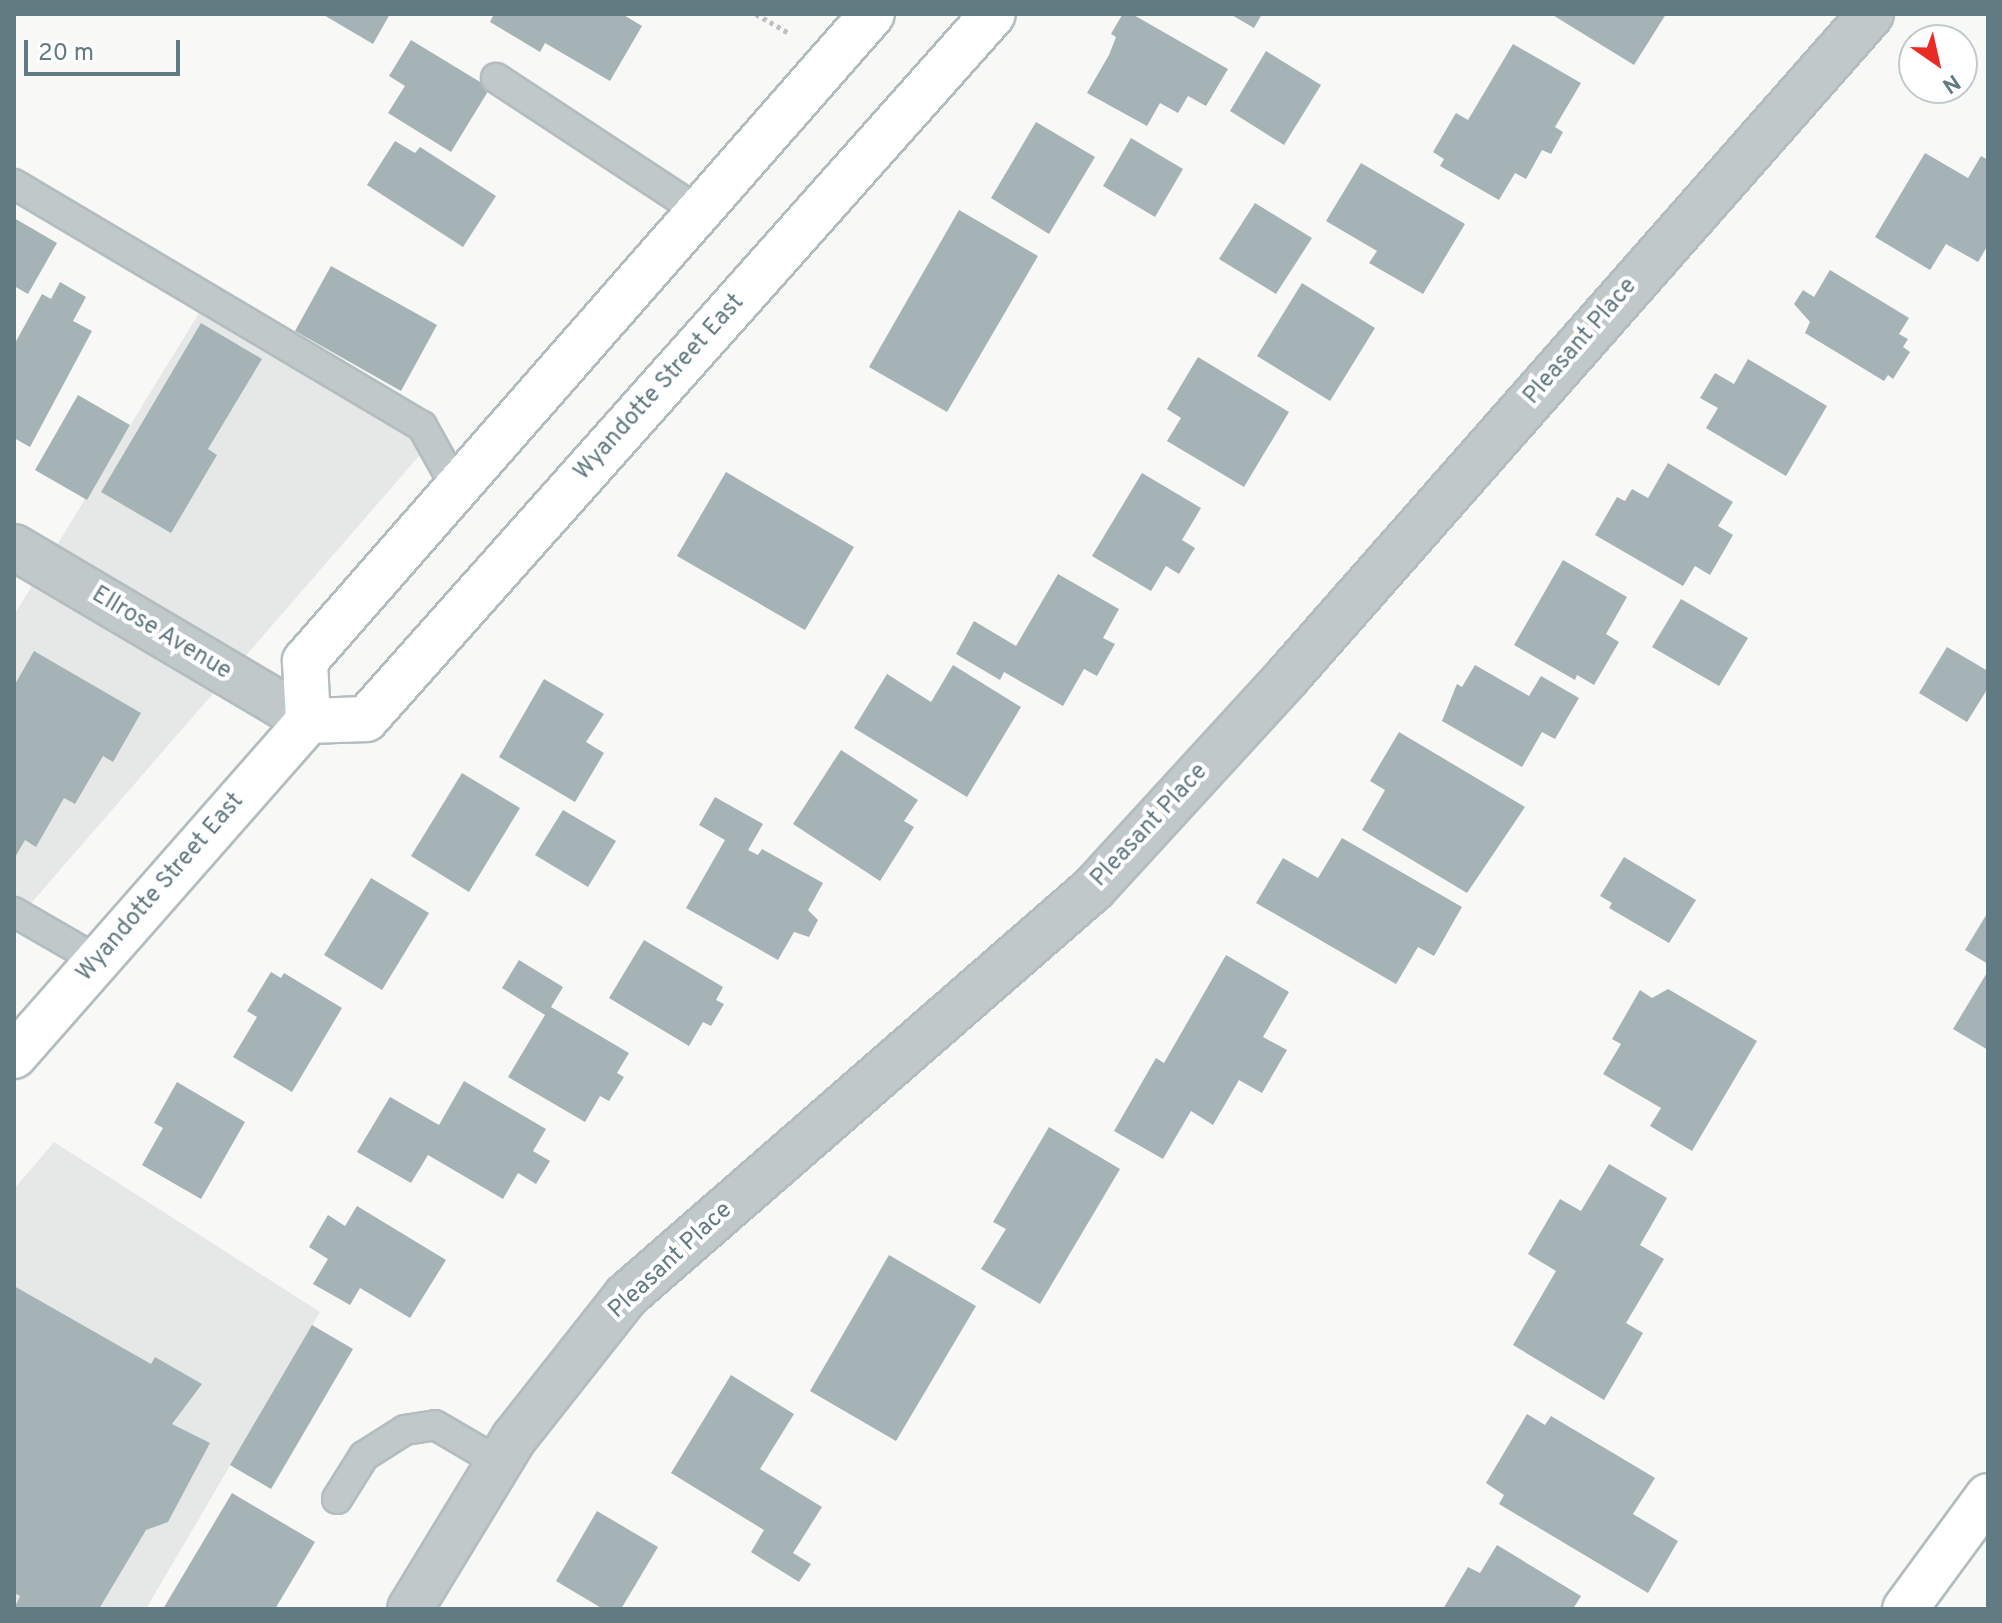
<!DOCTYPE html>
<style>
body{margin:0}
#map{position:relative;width:2002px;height:1623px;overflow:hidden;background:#f8f8f6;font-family:Overpass,sans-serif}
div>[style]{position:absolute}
.built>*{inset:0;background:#e6e8e7}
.building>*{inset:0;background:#a5b3b6}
.path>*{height:5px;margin-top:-2.5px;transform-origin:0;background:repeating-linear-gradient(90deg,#bbc0c1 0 4px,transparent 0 8px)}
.roads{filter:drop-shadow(2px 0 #b3bcbf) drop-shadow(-2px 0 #b3bcbf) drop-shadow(0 2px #b3bcbf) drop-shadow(0 -2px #b3bcbf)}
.lane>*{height:28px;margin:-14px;padding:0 14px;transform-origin:14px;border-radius:14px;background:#c1c8ca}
.street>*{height:44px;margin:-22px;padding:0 22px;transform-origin:22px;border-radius:22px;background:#c1c8ca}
.secondary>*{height:44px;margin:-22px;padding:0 22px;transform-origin:22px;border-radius:22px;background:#fff}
span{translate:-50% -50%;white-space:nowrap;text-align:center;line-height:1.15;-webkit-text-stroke:8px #fff;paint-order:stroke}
.street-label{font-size:24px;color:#627a82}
.frame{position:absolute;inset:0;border:16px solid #627a82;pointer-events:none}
.north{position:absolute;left:1898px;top:24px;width:80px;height:80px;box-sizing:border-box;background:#fff;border:2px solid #c0cacd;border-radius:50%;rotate:146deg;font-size:22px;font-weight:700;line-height:32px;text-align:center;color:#627a82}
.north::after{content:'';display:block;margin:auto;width:28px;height:36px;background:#ea2a24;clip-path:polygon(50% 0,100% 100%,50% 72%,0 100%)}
.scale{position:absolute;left:24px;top:40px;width:156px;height:36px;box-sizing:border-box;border:4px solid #627a82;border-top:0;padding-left:10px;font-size:24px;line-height:28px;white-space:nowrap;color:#627a82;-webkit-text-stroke:6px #fff;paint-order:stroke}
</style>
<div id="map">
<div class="built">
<div style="clip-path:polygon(204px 305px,432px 441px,14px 923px,14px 615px)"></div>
<div style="clip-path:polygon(54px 1142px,320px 1312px,146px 1609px,14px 1609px,14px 1189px)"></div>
</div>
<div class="building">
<div style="clip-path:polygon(322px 14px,390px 14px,373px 44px)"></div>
<div style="clip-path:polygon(494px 14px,622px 14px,642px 26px,610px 81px,545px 43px,540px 52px,490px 22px)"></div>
<div style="clip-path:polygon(1132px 14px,1228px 69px,1206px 106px,1188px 96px,1178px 113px,1160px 103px,1147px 126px,1087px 93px,1109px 55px,1116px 37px,1111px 34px,1122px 15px)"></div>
<div style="clip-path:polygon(1230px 14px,1262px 14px,1254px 28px)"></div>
<div style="clip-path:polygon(1551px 14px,1666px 14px,1634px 65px)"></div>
<div style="clip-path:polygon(411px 40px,490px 88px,451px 152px,388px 113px,405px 86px,389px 76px)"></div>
<div style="clip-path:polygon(1513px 44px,1581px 83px,1555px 127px,1563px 132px,1551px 154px,1542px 150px,1526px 179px,1515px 173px,1499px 200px,1440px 166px,1444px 159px,1433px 152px,1456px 113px,1468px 120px)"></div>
<div style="clip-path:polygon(1266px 51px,1321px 85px,1284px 145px,1230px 111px)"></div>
<div style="clip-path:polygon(1036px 122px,1095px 157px,1049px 234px,991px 198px)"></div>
<div style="clip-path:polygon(1131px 138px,1183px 169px,1155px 217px,1103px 186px)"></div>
<div style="clip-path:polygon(395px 141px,415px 153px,420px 147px,496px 196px,463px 247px,367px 185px)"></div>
<div style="clip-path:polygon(1925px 153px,1968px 178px,1981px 156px,1988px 160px,1988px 245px,1978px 262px,1946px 244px,1930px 270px,1875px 237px)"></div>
<div style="clip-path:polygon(1361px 163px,1465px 224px,1423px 294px,1369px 263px,1377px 251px,1326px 221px)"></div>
<div style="clip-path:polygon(1255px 203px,1312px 238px,1276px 294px,1219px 259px)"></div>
<div style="clip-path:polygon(959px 210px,1038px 256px,947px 412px,869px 367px)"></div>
<div style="clip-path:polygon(14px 218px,57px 243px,28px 294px,14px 286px)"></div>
<div style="clip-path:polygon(331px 266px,437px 325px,401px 391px,295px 331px)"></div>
<div style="clip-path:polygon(1830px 270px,1909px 318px,1899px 334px,1908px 339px,1903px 347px,1910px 352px,1893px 379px,1888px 375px,1884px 381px,1805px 333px,1810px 322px,1794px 304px,1803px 290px,1814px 297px)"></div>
<div style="clip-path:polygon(60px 282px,86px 297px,73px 321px,92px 331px,30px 447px,14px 438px,14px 345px,42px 294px,51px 299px)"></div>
<div style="clip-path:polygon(1302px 283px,1375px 328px,1330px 401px,1257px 356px)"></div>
<div style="clip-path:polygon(201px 323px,262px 359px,208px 449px,217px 455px,171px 533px,101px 492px)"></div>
<div style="clip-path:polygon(1198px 357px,1289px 412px,1244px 487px,1167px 441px,1181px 418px,1167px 409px)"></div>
<div style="clip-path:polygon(1748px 359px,1827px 406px,1786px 476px,1706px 428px,1718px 408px,1700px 398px,1715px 373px,1734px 384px)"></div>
<div style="clip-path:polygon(78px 395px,130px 425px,87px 500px,35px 470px)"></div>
<div style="clip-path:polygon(1668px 463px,1733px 502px,1718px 526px,1733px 535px,1710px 575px,1695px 566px,1683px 586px,1595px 535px,1617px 497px,1625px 501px,1632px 489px,1648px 498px)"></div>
<div style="clip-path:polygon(726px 472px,854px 547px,805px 630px,677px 556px)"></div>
<div style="clip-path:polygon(1142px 473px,1201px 508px,1182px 540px,1195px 548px,1179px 574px,1166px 566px,1151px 591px,1092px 556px)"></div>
<div style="clip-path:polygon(1563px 560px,1627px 597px,1606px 634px,1619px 642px,1594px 685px,1577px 675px,1575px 680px,1514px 645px)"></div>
<div style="clip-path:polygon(1058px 574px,1119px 609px,1103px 638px,1115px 644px,1097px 676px,1084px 669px,1063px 706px,1004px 672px,1000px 680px,956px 654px,974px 621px,1016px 646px)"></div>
<div style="clip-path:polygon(1681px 599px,1748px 638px,1719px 686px,1652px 647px)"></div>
<div style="clip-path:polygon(1947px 647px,1988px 671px,1988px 688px,1967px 722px,1919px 693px)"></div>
<div style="clip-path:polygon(34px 651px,141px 713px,113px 762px,103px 756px,75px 804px,64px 798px,36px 847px,25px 840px,14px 859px,14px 686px)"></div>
<div style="clip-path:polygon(953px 665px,1021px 707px,967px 797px,854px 728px,887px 674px,931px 702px)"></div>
<div style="clip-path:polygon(1475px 665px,1529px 696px,1541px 676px,1579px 698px,1555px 739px,1542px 732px,1522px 767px,1442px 721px,1457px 684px,1462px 687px)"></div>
<div style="clip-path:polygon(544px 679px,604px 714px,586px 742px,604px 753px,575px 802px,499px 757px)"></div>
<div style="clip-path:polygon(1399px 732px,1525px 807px,1467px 893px,1362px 830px,1385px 790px,1370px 781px)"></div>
<div style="clip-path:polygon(841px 750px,918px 800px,904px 821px,914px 827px,880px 881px,793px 824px)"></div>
<div style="clip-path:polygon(462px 773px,520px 808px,469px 892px,411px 856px)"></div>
<div style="clip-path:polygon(715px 797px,763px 824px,748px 850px,758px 855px,762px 849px,823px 883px,808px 910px,818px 920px,809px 937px,794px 932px,778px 960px,686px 908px,725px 840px,699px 825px)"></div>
<div style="clip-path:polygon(563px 810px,616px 841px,588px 887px,535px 855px)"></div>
<div style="clip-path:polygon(1342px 838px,1462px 907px,1434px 956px,1418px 947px,1396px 984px,1256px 903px,1283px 858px,1318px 878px)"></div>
<div style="clip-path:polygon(1624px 857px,1696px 900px,1669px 943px,1609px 908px,1612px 903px,1600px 896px)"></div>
<div style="clip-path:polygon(371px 878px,429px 913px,382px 990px,324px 955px)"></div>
<div style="clip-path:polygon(1988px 912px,1988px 964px,1965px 950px)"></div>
<div style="clip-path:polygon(644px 940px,723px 987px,716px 1000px,724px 1004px,711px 1026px,703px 1022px,689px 1046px,609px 998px)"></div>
<div style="clip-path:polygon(1226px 955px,1289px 992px,1263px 1037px,1287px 1050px,1262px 1093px,1239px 1080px,1213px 1125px,1191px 1111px,1163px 1159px,1114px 1131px,1156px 1058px,1164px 1063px)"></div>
<div style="clip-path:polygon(519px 960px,563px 987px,551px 1007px,629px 1053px,617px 1073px,624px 1077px,609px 1101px,600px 1096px,585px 1122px,508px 1077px,545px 1015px,502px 988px)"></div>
<div style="clip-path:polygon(1988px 971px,1988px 1050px,1953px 1029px)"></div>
<div style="clip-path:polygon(271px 972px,281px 978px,284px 973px,342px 1008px,292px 1092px,233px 1057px,257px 1017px,247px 1011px)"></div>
<div style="clip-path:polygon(1668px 989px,1757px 1041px,1692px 1151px,1650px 1126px,1661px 1108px,1603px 1074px,1621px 1044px,1612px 1039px,1640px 990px,1652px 998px)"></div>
<div style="clip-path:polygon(464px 1081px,546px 1129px,533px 1151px,550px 1161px,536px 1184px,518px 1173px,503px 1199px,428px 1155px,411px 1183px,357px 1152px,390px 1097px,439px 1125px)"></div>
<div style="clip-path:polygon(177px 1082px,245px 1122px,201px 1199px,142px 1165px,163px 1128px,154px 1123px)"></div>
<div style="clip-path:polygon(1049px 1127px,1120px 1169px,1040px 1304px,981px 1269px,1006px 1229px,993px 1222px)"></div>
<div style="clip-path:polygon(1609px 1164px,1667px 1198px,1640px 1245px,1664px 1259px,1626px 1323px,1643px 1333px,1604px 1400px,1513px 1345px,1556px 1271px,1528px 1254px,1560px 1199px,1581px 1211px)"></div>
<div style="clip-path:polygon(357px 1206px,446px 1260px,410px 1318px,360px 1288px,350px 1305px,313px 1284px,328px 1259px,309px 1247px,328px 1215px,345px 1226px)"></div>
<div style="clip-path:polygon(889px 1255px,976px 1306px,896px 1441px,810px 1391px)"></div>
<div style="clip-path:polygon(14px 1286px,151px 1364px,155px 1357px,202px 1384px,172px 1424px,210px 1443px,168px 1522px,146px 1530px,99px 1609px,14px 1609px,20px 1596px,14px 1593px)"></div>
<div style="clip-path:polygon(312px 1325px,353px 1349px,271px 1489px,230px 1465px)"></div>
<div style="clip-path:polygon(731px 1375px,794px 1414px,760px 1469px,822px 1507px,793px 1553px,811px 1564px,799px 1582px,751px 1552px,764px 1530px,671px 1473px)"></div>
<div style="clip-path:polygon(1527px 1414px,1545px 1425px,1551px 1416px,1655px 1478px,1633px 1514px,1678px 1541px,1648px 1593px,1499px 1504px,1504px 1495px,1486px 1483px)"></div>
<div style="clip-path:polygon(232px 1493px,315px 1542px,275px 1609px,163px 1609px)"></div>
<div style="clip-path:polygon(597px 1511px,658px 1547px,621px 1609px,603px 1609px,556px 1581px)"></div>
<div style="clip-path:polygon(1497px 1545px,1581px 1596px,1573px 1609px,1443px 1609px,1468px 1567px,1480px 1573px)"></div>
</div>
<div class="path">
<div style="left:756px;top:14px;width:39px;rotate:30deg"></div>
</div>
<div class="roads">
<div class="lane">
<div style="left:496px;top:78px;width:240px;rotate:33.3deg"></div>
<div style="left:14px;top:184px;width:474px;rotate:30.7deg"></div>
<div style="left:422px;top:426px;width:72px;rotate:60.9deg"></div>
<div style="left:14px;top:912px;width:96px;rotate:30deg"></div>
<div style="left:337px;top:1499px;width:51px;rotate:-57.9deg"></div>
<div style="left:364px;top:1456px;width:49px;rotate:-32.4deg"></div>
<div style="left:405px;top:1430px;width:30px;rotate:-9deg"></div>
<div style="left:435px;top:1425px;width:75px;rotate:30.3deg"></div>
</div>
<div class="street">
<div style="left:14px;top:547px;width:342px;rotate:30.6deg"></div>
<div style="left:410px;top:1609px;width:200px;rotate:-58.7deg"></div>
<div style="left:514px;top:1438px;width:181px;rotate:-51.7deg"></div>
<div style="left:626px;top:1296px;width:621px;rotate:-41.08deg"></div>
<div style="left:1094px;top:888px;width:287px;rotate:-47.5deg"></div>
<div style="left:1288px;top:676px;width:882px;rotate:-48.63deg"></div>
</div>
<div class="secondary">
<div style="left:308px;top:721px;width:58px;rotate:-2deg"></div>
<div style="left:366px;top:719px;width:943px;rotate:-48.35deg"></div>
<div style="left:14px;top:1056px;width:446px;rotate:-48.7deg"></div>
<div style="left:308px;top:721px;width:60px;rotate:-92.9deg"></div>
<div style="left:305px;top:661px;width:860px;rotate:-48.77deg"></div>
<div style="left:1905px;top:1609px;width:140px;rotate:-53.7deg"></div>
</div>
</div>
<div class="street-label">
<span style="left:1581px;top:342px;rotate:-49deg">Pleasant Place</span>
<span style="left:660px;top:388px;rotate:-48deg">Wyandotte Street East</span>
<span style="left:161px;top:634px;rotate:31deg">Ellrose Avenue</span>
<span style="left:1150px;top:826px;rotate:-47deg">Pleasant Place</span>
<span style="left:161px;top:888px;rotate:-49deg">Wyandotte Street East</span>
<span style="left:671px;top:1261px;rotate:-43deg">Pleasant Place</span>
</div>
<div class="frame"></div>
<div class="north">N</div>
<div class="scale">20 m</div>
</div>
